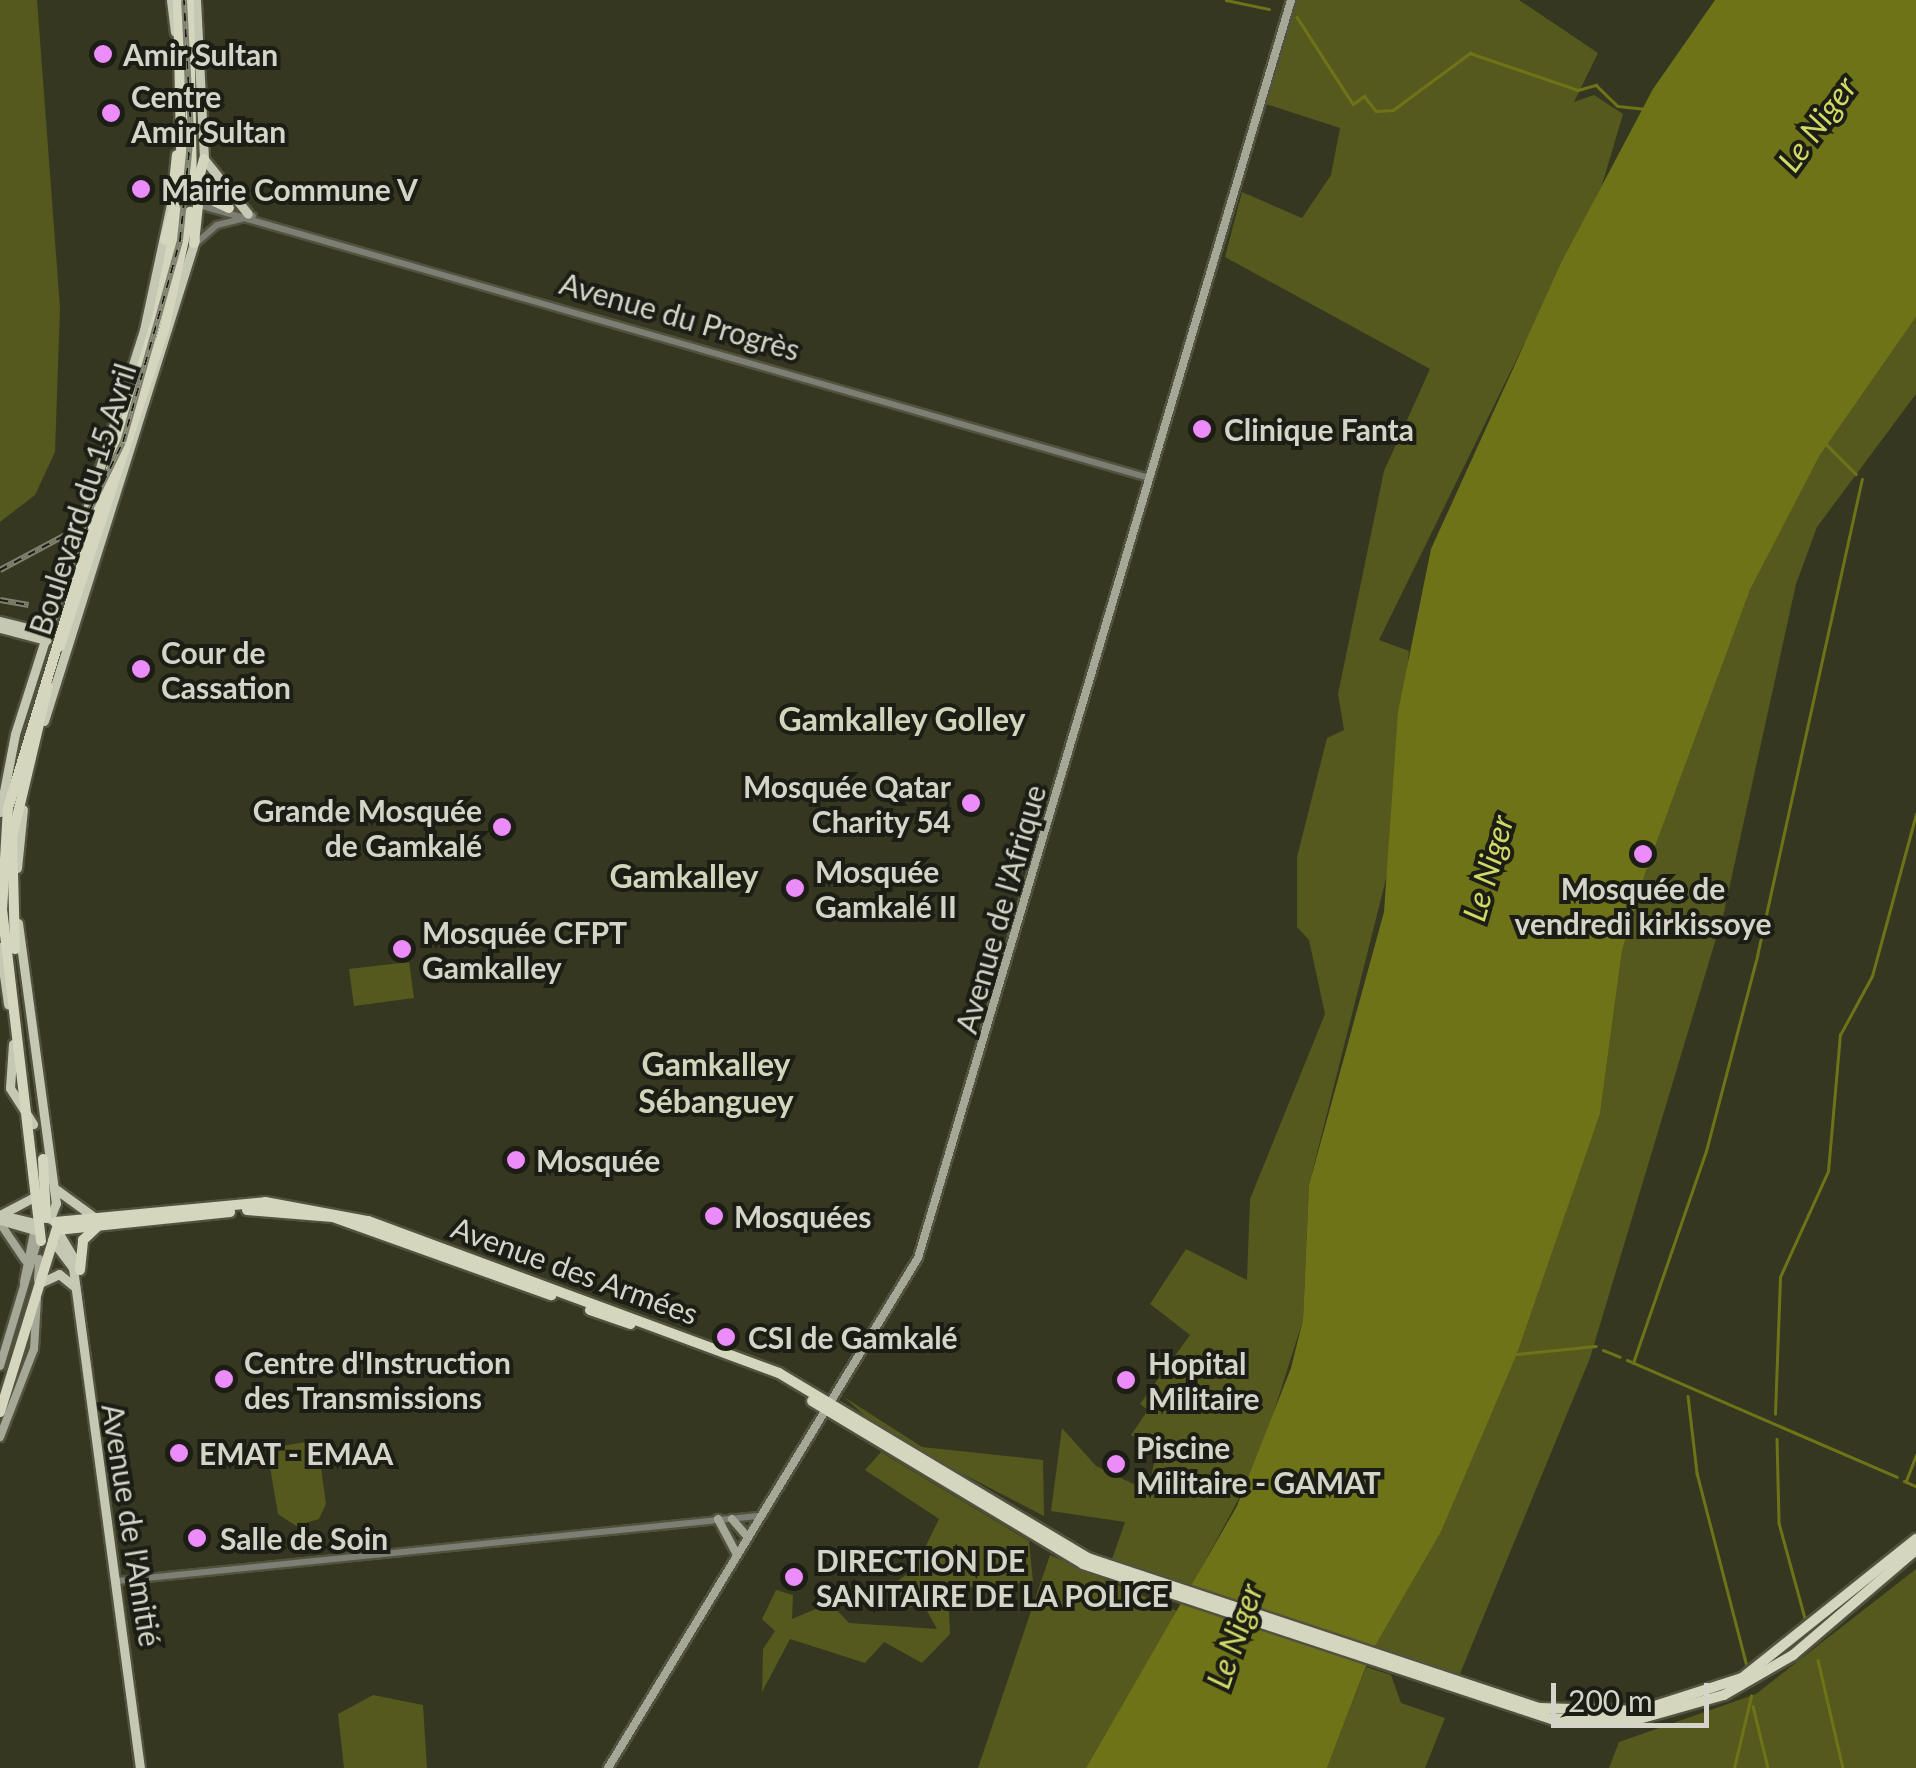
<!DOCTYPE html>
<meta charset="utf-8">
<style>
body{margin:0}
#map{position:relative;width:1916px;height:1768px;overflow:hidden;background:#353721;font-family:Lato,sans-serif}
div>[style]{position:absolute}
.green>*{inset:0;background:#56591d}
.water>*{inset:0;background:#6f7318}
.stream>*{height:2.5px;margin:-1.25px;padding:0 1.25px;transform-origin:1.25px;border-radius:1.25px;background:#6f7318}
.roads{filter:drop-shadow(2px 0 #52533f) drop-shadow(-2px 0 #52533f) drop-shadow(0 2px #52533f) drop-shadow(0 -2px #52533f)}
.tertiary>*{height:6px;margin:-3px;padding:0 3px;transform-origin:3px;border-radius:3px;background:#7d7e74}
.secondary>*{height:8px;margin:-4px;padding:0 4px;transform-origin:4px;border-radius:4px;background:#a6a897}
.primary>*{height:9px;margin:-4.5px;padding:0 4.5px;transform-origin:4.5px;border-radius:4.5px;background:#c5c8b2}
.trunk>*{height:10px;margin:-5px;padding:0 5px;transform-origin:5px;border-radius:5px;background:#d4d6be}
.rail>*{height:6px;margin-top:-3px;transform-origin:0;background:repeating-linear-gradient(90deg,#1c1d14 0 8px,#7f816f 0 16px);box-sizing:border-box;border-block:2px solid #7f816f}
.dots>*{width:28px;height:28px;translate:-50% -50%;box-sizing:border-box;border:5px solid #1c1d14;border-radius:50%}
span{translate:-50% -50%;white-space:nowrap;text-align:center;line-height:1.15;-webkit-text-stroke:8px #1c1d14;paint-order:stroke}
.poi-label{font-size:30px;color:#d4d5c8;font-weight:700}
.left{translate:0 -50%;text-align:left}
.right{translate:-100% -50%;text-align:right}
.street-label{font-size:30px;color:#d4d5c8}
.water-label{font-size:32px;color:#d1d966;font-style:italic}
.neighbourhood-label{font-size:32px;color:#d2d5bb;font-weight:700}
.scale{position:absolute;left:1551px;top:1683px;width:158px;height:45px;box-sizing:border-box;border:5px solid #d4d5c8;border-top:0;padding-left:12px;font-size:30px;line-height:35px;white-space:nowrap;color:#d4d5c8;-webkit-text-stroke:8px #1c1d14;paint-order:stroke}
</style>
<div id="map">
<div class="green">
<div style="clip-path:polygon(0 0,37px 0,60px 308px,55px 452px,35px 495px,0 522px)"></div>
<div style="clip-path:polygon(1296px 0,1519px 0,1598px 53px,1574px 102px,1594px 95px,1623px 114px,1602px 185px,1379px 640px,1409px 651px,1390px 863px,1309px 1185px,1303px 1320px,1257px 1465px,1189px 1591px,1111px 1562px,1125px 1522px,1051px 1511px,1062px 1428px,1096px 1466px,1148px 1491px,1157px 1450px,1131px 1435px,1148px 1410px,1140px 1404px,1190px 1335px,1150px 1304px,1186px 1249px,1247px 1280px,1250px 1199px,1325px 1014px,1309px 940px,1297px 927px,1297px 857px,1327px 738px,1344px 730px,1338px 694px,1384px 471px,1430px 369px,1225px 257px,1242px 192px,1302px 218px,1331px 175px,1340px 128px,1266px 104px)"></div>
<div style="clip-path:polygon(1916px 317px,1916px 394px,1817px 527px,1796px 584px,1724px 912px,1590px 1358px,1457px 1681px,1371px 1653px,1441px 1532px,1517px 1354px,1600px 1114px,1622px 951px,1646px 871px,1750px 590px,1820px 455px)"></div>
<div style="clip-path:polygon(409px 962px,414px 998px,354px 1006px,349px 969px)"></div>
<div style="clip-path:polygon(844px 1397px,922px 1447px,1043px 1460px,1044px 1516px,884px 1433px)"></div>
<div style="clip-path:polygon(306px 1442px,319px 1453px,326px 1504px,319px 1519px,296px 1526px,278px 1514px,269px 1461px,277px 1447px)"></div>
<div style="clip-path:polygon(881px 1452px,1029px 1541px,1033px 1582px,948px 1589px,950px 1634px,922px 1663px,884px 1642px,865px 1663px,790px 1639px,762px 1692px,763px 1649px,775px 1631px,762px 1619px,776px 1590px,793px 1595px,792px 1619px,830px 1603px,849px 1623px,937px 1629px,922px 1602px,909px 1608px,887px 1589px,915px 1568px,939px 1519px,865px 1470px)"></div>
<div style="clip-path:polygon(1050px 1555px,1177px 1611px,1086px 1768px,978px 1768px)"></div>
<div style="clip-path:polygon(1916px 1569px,1916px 1768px,1609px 1768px,1619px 1742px,1756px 1694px)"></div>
<div style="clip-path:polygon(1366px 1667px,1391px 1675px,1401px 1703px,1445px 1718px,1425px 1768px,1327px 1768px)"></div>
<div style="clip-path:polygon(373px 1695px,423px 1705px,427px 1768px,344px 1768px,338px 1714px)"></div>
</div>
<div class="water">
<div style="clip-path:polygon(1715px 0,1916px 0,1916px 317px,1820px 455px,1750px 590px,1646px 871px,1622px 951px,1600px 1114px,1517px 1354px,1441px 1532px,1371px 1653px,1327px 1768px,1086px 1768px,1237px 1506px,1291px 1368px,1303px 1320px,1309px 1185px,1384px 912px,1398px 712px,1431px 549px,1562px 261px,1653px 89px)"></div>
</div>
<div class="stream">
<div style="left:1226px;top:0;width:44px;rotate:11.8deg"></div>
<div style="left:1297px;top:17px;width:103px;rotate:57.2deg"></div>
<div style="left:1353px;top:104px;width:14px;rotate:-36deg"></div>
<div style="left:1364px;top:96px;width:19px;rotate:51deg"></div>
<div style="left:1376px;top:111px;width:17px;rotate:-3deg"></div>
<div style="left:1393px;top:110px;width:96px;rotate:-36.5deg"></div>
<div style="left:1470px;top:53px;width:114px;rotate:18.9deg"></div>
<div style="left:1578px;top:90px;width:19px;rotate:-16deg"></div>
<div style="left:1596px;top:85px;width:30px;rotate:44deg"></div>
<div style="left:1618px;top:106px;width:28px;rotate:6deg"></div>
<div style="left:1827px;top:445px;width:41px;rotate:45deg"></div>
<div style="left:1603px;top:1350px;width:18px;rotate:22deg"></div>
<div style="left:1517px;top:1354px;width:79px;rotate:-5.8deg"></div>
<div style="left:1627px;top:1360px;width:294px;rotate:23.4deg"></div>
<div style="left:1633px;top:1363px;width:224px;rotate:-71deg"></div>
<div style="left:1706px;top:1151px;width:202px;rotate:-75.3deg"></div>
<div style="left:1757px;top:956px;width:488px;rotate:-77.6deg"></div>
<div style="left:1688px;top:1396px;width:78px;rotate:83.3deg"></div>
<div style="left:1697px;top:1473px;width:200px;rotate:75.5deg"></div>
<div style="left:1775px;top:1414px;width:137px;rotate:-87.9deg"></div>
<div style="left:1780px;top:1277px;width:116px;rotate:-65.6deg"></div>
<div style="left:1828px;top:1171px;width:137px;rotate:-85deg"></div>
<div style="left:1840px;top:1035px;width:67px;rotate:-61.5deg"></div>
<div style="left:1872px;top:976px;width:168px;rotate:-74.8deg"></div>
<div style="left:1777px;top:1439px;width:84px;rotate:88.6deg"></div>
<div style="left:1779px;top:1523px;width:98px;rotate:74.7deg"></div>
<div style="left:1904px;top:1481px;width:13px;rotate:23deg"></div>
<div style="left:1906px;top:1481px;width:28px;rotate:-69deg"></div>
<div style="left:1818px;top:1660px;width:111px;rotate:77deg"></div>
<div style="left:1753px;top:1706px;width:64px;rotate:76.4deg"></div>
<div style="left:1734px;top:1768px;width:74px;rotate:-76.7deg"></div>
</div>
<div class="roads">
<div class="tertiary">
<div style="left:199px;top:205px;width:988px;rotate:16.03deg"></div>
<div style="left:194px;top:245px;width:30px;rotate:-41deg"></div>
<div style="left:217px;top:225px;width:37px;rotate:-14deg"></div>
<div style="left:117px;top:1581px;width:644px;rotate:-5.79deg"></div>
</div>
<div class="secondary">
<div style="left:0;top:1223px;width:45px;rotate:56deg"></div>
<div style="left:38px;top:1280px;width:21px;rotate:-87deg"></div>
<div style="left:24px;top:1282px;width:50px;rotate:-78.5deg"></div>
<div style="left:0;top:1366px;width:133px;rotate:-73.3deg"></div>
<div style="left:0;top:1437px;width:94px;rotate:-68.9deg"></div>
<div style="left:34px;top:1349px;width:50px;rotate:-86.6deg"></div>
<div style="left:718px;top:1519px;width:38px;rotate:62deg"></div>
<div style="left:732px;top:1519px;width:21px;rotate:49deg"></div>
<div style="left:608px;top:1768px;width:597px;rotate:-58.71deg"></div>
<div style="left:918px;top:1258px;width:1312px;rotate:-73.48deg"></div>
</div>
<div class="primary">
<div style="left:171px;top:0;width:32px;rotate:83deg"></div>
<div style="left:196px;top:0;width:159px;rotate:87.1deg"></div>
<div style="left:204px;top:159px;width:70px;rotate:51.3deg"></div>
<div style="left:0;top:621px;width:49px;rotate:14deg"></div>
<div style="left:0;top:628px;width:48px;rotate:14.6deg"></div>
<div style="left:44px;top:721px;width:504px;rotate:-72.57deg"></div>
<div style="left:0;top:812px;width:79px;rotate:-79.1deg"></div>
<div style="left:15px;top:734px;width:424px;rotate:-72.3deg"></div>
<div style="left:144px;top:330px;width:134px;rotate:-77.9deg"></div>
<div style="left:17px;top:868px;width:59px;rotate:-84.2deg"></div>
<div style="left:18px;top:923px;width:283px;rotate:82.3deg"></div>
<div style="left:56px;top:1203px;width:17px;rotate:111deg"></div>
<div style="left:0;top:947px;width:58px;rotate:82deg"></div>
<div style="left:13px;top:1044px;width:44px;rotate:93.9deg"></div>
<div style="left:10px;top:1088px;width:43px;rotate:57.4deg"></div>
<div style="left:57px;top:1190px;width:46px;rotate:36.1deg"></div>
<div style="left:0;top:1215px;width:41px;rotate:-27.8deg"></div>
<div style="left:9px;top:1217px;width:28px;rotate:13deg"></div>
<div style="left:0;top:1220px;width:35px;rotate:16deg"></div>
<div style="left:57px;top:1230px;width:43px;rotate:59.3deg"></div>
<div style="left:52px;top:1240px;width:35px;rotate:53deg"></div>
<div style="left:73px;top:1268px;width:504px;rotate:82.37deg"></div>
<div style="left:40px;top:1283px;width:21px;rotate:-25deg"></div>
<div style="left:59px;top:1274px;width:21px;rotate:39deg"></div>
</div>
<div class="trunk">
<div style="left:178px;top:0;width:185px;rotate:88.8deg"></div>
<div style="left:189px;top:0;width:186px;rotate:89.1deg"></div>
<div style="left:196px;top:189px;width:31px;rotate:-75deg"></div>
<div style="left:173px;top:192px;width:37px;rotate:-84deg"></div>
<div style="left:199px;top:194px;width:33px;rotate:25deg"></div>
<div style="left:165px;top:240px;width:35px;rotate:-74deg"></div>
<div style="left:194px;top:243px;width:38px;rotate:-84deg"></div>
<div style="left:60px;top:646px;width:337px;rotate:-71.8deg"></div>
<div style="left:165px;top:326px;width:117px;rotate:-77.6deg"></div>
<div style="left:15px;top:949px;width:111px;rotate:-91.5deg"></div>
<div style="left:12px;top:838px;width:156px;rotate:-76.7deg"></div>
<div style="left:43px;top:1159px;width:59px;rotate:87.1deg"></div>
<div style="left:247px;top:1210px;width:86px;rotate:4.7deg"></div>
<div style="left:333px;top:1217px;width:232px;rotate:19.7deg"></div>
<div style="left:55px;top:1222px;width:211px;rotate:-5.4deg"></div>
<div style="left:265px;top:1202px;width:105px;rotate:10.5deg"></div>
<div style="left:368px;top:1221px;width:438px;rotate:20.3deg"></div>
<div style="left:779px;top:1373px;width:360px;rotate:30.9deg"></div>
<div style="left:1088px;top:1558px;width:475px;rotate:18.4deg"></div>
<div style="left:1539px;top:1708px;width:100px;rotate:1.7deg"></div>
<div style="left:1639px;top:1711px;width:108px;rotate:-17.8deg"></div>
<div style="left:1742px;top:1678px;width:223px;rotate:-38.6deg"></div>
<div style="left:57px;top:1230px;width:174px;rotate:-5.9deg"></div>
<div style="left:41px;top:1241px;width:332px;rotate:-96.7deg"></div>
<div style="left:2px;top:911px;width:103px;rotate:-86.7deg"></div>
<div style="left:8px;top:808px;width:509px;rotate:-73.1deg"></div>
<div style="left:156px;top:321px;width:112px;rotate:-78.2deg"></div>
<div style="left:80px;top:1270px;width:30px;rotate:-84deg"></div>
<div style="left:83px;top:1240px;width:19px;rotate:-43deg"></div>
<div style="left:590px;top:1310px;width:43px;rotate:18.9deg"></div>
<div style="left:812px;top:1401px;width:316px;rotate:31deg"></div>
<div style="left:1083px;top:1564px;width:494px;rotate:18.3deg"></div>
<div style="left:1552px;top:1719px;width:87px"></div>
<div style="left:1639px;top:1719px;width:88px;rotate:-15.8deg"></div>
<div style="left:1724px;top:1695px;width:80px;rotate:-30.1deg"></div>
<div style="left:1793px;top:1655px;width:162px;rotate:-40.5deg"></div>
<div style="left:0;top:1412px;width:193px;rotate:-72.8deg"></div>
</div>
</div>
<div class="rail">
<div style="left:0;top:570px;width:93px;rotate:-28.2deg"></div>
<div style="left:82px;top:526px;width:93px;rotate:-64deg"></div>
<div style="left:123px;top:442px;width:210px;rotate:-74.2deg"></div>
<div style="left:180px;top:240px;width:108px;rotate:-84.1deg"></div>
<div style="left:191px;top:133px;width:133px;rotate:-93deg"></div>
<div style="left:0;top:600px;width:29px;rotate:10deg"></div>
</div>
<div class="dots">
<div style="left:103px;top:54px;background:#ec8cfa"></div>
<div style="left:111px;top:113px;background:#ec8cfa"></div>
<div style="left:141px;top:189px;background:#ec8cfa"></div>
<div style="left:1202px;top:429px;background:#ec8cfa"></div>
<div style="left:141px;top:669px;background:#ec8cfa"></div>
<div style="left:971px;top:803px;background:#ec8cfa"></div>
<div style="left:502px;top:827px;background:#ec8cfa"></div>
<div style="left:1643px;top:854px;background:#ec8cfa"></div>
<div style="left:795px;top:888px;background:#ec8cfa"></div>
<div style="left:402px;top:949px;background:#ec8cfa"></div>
<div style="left:516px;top:1160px;background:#ec8cfa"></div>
<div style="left:714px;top:1216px;background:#ec8cfa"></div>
<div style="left:726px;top:1337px;background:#ec8cfa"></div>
<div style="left:224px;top:1379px;background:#ec8cfa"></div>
<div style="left:1126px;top:1380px;background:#ec8cfa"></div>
<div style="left:179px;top:1453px;background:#ec8cfa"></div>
<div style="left:1116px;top:1464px;background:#ec8cfa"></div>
<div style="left:197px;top:1538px;background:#ec8cfa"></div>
<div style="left:794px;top:1577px;background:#ec8cfa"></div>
</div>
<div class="poi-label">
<span class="left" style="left:123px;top:54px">Amir Sultan</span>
<span class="left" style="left:131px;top:113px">Centre<br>Amir Sultan</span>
<span class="left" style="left:161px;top:189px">Mairie Commune V</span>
<span class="left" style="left:1224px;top:429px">Clinique Fanta</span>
<span class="left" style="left:161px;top:669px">Cour de<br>Cassation</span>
<span class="right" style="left:951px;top:803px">Mosquée Qatar<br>Charity 54</span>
<span class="right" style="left:482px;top:827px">Grande Mosquée<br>de Gamkalé</span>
<span class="left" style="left:815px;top:888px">Mosquée<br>Gamkalé II</span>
<span style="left:1643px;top:905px">Mosquée de<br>vendredi kirkissoye</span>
<span class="left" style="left:422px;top:949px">Mosquée CFPT<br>Gamkalley</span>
<span class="left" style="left:536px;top:1160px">Mosquée</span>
<span class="left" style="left:734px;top:1216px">Mosquées</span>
<span class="left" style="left:748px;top:1337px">CSI de Gamkalé</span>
<span class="left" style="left:244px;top:1379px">Centre d'Instruction<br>des Transmissions</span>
<span class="left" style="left:1148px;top:1380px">Hopital<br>Militaire</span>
<span class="left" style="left:1136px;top:1464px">Piscine<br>Militaire - GAMAT</span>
<span class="left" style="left:199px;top:1453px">EMAT - EMAA</span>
<span class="left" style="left:220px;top:1538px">Salle de Soin</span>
<span class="left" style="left:816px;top:1577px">DIRECTION DE<br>SANITAIRE DE LA POLICE</span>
</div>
<div class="street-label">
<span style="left:680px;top:316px;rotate:16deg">Avenue du Progrès</span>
<span style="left:82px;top:499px;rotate:-72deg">Boulevard du 15 Avril</span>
<span style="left:1000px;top:909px;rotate:-74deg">Avenue de l'Afrique</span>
<span style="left:575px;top:1270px;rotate:20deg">Avenue des Armées</span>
<span style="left:132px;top:1525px;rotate:81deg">Avenue de l'Amitié</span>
</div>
<div class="water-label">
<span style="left:1817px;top:124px;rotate:-54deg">Le Niger</span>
<span style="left:1488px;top:868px;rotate:-74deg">Le Niger</span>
<span style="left:1235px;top:1636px;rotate:-71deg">Le Niger</span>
</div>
<div class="neighbourhood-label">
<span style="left:902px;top:719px">Gamkalley Golley</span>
<span style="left:684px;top:876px">Gamkalley</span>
<span style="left:716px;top:1083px">Gamkalley<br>Sébanguey</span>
</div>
<div class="scale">200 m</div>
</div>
